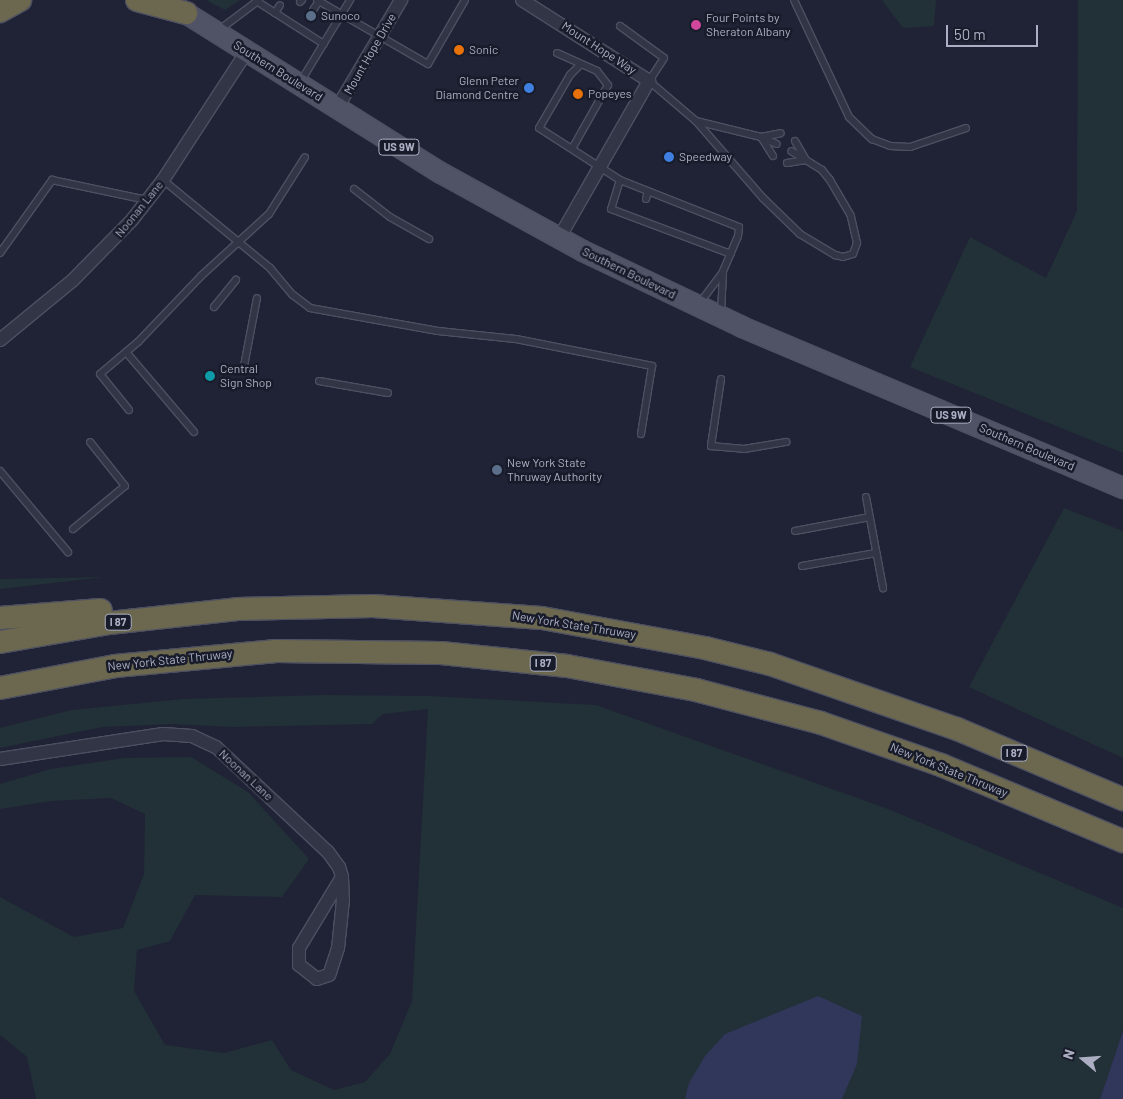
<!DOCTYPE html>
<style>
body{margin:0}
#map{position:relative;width:1123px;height:1099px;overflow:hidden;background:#1f2335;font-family:Barlow,sans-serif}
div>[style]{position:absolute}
.green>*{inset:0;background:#223037}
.water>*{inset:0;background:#30375a}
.roads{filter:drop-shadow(1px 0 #4d5061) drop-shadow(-1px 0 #4d5061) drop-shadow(0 1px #4d5061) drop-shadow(0 -1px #4d5061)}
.service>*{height:6px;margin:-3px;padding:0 3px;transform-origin:3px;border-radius:3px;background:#323546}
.minor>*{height:12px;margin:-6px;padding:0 6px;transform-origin:6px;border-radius:6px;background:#323546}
.primary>*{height:20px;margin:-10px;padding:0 10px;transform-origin:10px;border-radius:10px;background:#505366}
.motorway>*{height:22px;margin:-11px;padding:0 11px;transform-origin:11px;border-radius:11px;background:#6c684f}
.dots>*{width:14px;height:14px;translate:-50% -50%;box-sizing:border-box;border:2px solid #181b2a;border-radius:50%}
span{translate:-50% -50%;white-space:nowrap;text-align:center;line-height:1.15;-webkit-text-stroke:5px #181b2a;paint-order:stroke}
.shield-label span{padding:1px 4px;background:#181b2a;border:1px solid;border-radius:4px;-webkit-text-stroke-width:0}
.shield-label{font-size:11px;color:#acafc3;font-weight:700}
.poi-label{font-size:12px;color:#acafc3}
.left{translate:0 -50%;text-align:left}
.right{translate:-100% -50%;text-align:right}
.street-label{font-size:12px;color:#acafc3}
.north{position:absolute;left:1058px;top:1034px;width:50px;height:50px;-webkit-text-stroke:4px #181b2a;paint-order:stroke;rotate:288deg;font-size:14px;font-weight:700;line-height:20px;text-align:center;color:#acafc3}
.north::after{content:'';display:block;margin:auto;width:18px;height:22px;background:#acafc3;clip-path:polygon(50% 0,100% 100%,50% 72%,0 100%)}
.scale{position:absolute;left:946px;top:25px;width:92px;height:22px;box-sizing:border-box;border:2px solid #acafc3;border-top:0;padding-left:6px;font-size:15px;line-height:18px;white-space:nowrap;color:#acafc3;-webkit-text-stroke:4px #181b2a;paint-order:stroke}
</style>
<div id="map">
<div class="green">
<div style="clip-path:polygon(206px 0,240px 0,225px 10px)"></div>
<div style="clip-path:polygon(882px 0,936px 0,934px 26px,903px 28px)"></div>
<div style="clip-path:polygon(1078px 0,1123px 0,1123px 453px,910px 367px,970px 237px,1046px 278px,1077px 211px)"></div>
<div style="clip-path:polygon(1064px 508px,1123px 531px,1123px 758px,969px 687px)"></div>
<div style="clip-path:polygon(105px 577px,0 589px,0 579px)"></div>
<div style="clip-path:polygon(323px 695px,429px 696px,596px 705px,888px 809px,1123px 908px,1123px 1031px,1100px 1099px,36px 1099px,27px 1057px,0 1035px,0 897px,74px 937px,123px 928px,144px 874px,145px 814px,111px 798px,51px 801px,0 809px,0 784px,51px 769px,124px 758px,191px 757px,248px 792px,309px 859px,282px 897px,195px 895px,170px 941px,137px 950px,134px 991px,165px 1045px,224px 1053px,272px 1040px,291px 1070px,334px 1090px,365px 1082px,390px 1054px,412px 1001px,428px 709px,383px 714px,372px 724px,231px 727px,172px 724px,102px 727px,0 748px,0 728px,72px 710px,183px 699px)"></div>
</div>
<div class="water">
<div style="clip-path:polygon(818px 996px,862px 1016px,857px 1064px,842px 1099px,685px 1099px,689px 1083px,705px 1056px,725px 1034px)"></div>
<div style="clip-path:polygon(1123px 1031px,1123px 1099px,1100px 1099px)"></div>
</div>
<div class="roads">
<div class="service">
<div style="left:317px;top:0;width:128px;rotate:30deg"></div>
<div style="left:428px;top:64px;width:74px;rotate:-60deg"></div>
<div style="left:794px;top:0;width:129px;rotate:64.8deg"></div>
<div style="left:849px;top:117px;width:32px;rotate:44deg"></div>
<div style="left:872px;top:139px;width:19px;rotate:21deg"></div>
<div style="left:890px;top:146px;width:20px;rotate:3deg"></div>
<div style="left:910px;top:147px;width:59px;rotate:-18.7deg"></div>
<div style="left:258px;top:2px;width:78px;rotate:32.5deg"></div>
<div style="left:300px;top:2px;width:3px;rotate:-45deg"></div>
<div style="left:313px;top:10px;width:11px;rotate:-56deg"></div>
<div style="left:275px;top:13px;width:9px;rotate:-58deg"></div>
<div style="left:620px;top:26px;width:54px;rotate:36deg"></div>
<div style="left:664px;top:58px;width:27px;rotate:123deg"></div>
<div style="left:649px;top:81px;width:62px;rotate:40.4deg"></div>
<div style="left:696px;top:121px;width:102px;rotate:49deg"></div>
<div style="left:763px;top:198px;width:52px;rotate:44.2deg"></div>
<div style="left:800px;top:234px;width:41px;rotate:31deg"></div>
<div style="left:835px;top:255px;width:8px;rotate:14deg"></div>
<div style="left:843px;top:257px;width:10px;rotate:-17deg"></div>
<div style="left:853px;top:254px;width:12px;rotate:-70deg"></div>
<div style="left:857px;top:243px;width:28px;rotate:-103deg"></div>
<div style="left:851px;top:216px;width:42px;rotate:-120.3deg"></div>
<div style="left:830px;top:180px;width:13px;rotate:-129deg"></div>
<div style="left:822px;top:170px;width:19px;rotate:-148deg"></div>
<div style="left:806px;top:160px;width:22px;rotate:-120deg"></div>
<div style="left:219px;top:30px;width:50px;rotate:-36.9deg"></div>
<div style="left:557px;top:53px;width:44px;rotate:24.2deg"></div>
<div style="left:597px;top:71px;width:18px;rotate:52deg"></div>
<div style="left:608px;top:85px;width:71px;rotate:119.4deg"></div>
<div style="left:580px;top:65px;width:14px;rotate:135deg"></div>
<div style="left:570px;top:75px;width:61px;rotate:120.3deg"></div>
<div style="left:539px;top:128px;width:96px;rotate:32.7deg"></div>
<div style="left:620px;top:180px;width:128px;rotate:21.6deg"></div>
<div style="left:739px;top:227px;width:9px;rotate:96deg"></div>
<div style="left:738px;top:236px;width:39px;rotate:113deg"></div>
<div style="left:723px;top:272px;width:40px;rotate:127deg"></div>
<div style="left:301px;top:81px;width:95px;rotate:-58.8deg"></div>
<div style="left:696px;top:121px;width:67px;rotate:13.8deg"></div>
<div style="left:761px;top:137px;width:20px;rotate:-11deg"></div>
<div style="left:773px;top:156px;width:22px;rotate:-122deg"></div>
<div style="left:761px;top:137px;width:17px;rotate:24deg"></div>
<div style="left:787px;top:163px;width:19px;rotate:-9deg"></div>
<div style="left:806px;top:160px;width:17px;rotate:-149deg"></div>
<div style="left:163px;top:180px;width:139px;rotate:39.4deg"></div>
<div style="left:270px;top:268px;width:35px;rotate:50deg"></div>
<div style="left:293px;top:295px;width:21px;rotate:37deg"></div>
<div style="left:310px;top:308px;width:130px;rotate:10.2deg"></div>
<div style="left:438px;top:331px;width:78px;rotate:5.9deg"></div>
<div style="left:516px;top:339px;width:139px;rotate:11.2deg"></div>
<div style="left:652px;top:366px;width:69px;rotate:99.2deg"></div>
<div style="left:620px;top:180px;width:30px;rotate:107deg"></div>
<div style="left:611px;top:209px;width:128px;rotate:20.6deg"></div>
<div style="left:354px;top:189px;width:46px;rotate:37.9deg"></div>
<div style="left:390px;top:217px;width:45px;rotate:29.4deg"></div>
<div style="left:646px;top:199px;width:8px;rotate:-76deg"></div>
<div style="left:0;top:253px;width:90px;rotate:-54.5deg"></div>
<div style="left:52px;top:180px;width:97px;rotate:11.9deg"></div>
<div style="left:214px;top:307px;width:35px;rotate:-51deg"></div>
<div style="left:721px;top:313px;width:41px;rotate:-87.2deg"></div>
<div style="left:126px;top:352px;width:105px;rotate:49.6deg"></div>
<div style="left:244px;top:366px;width:69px;rotate:-79.2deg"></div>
<div style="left:721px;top:379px;width:68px;rotate:98.5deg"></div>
<div style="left:711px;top:446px;width:33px;rotate:5deg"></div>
<div style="left:744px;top:449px;width:43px;rotate:-9.5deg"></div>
<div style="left:319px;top:381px;width:70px;rotate:9.9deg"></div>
<div style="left:129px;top:410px;width:46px;rotate:-128.9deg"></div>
<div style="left:100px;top:374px;width:50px;rotate:-40.1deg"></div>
<div style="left:138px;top:342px;width:91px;rotate:-46.3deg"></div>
<div style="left:201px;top:276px;width:92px;rotate:-42.4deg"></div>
<div style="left:269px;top:214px;width:67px;rotate:-57.7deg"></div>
<div style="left:0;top:471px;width:106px;rotate:50deg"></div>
<div style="left:866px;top:497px;width:93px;rotate:79.4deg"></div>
<div style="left:73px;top:529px;width:67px;rotate:-39.6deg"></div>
<div style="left:125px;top:486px;width:56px;rotate:-128.5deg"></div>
<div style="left:795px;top:531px;width:76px;rotate:-10.6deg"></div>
<div style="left:802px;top:566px;width:75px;rotate:-10deg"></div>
</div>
<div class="minor">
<div style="left:522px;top:0;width:151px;rotate:32.5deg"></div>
<div style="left:649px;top:81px;width:181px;rotate:119.8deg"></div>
<div style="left:337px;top:108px;width:126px;rotate:-59.3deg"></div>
<div style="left:0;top:340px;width:94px;rotate:-39.4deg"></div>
<div style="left:73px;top:280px;width:84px;rotate:-45.5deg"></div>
<div style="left:132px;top:220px;width:51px;rotate:-52.2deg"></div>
<div style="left:163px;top:180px;width:154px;rotate:-56.9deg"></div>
<div style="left:0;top:759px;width:165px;rotate:-8.7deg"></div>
<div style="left:163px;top:734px;width:29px;rotate:4deg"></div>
<div style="left:192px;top:736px;width:26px;rotate:25deg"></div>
<div style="left:216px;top:747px;width:154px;rotate:43.2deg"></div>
<div style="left:328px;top:852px;width:19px;rotate:54deg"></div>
<div style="left:339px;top:867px;width:10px;rotate:73deg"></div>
<div style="left:342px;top:877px;width:23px;rotate:88deg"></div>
<div style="left:343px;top:900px;width:48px;rotate:95.9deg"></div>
<div style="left:338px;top:948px;width:28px;rotate:108deg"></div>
<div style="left:329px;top:975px;width:13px;rotate:162deg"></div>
<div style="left:317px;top:979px;width:23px;rotate:-142deg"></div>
<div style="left:299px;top:965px;width:17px;rotate:-90deg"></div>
<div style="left:299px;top:948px;width:83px;rotate:-58.8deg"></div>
</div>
<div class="primary">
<div style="left:173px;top:5px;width:316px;rotate:32.1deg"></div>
<div style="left:441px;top:173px;width:162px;rotate:28.8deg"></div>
<div style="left:583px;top:251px;width:176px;rotate:25.5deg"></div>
<div style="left:742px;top:327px;width:414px;rotate:22.9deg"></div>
</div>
<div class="motorway">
<div style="left:137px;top:0;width:51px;rotate:14.9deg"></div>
<div style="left:0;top:11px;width:23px;rotate:-29deg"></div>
<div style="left:0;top:618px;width:101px;rotate:-4.5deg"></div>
<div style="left:0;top:642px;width:111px;rotate:-9.9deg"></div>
<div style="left:109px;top:623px;width:129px;rotate:-6.2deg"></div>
<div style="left:237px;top:609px;width:136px;rotate:-1.3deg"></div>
<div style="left:373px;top:606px;width:169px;rotate:4.1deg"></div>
<div style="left:542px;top:618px;width:166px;rotate:10.4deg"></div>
<div style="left:705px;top:648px;width:67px;rotate:13.8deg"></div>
<div style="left:770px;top:664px;width:198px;rotate:19.2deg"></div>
<div style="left:957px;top:729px;width:180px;rotate:22.9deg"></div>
<div style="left:0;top:688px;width:117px;rotate:-10.8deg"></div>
<div style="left:115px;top:666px;width:162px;rotate:-5.3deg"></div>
<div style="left:276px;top:651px;width:165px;rotate:0.7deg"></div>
<div style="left:441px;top:653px;width:127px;rotate:5.9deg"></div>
<div style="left:567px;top:666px;width:131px;rotate:10.5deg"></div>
<div style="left:696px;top:690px;width:129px;rotate:14.8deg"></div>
<div style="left:821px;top:723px;width:127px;rotate:19.3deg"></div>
<div style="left:941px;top:765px;width:197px;rotate:22.7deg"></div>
</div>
</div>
<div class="dots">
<div style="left:311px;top:16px;background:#5c6f8a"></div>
<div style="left:696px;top:25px;background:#d1479c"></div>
<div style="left:459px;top:50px;background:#e8710a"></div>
<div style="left:529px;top:88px;background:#3f7fe0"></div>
<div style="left:578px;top:94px;background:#e8710a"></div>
<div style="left:669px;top:157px;background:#3f7fe0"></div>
<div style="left:210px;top:376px;background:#0f9aa8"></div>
<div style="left:497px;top:470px;background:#5c6f8a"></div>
</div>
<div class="shield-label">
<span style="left:399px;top:147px">US 9W</span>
<span style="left:951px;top:415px">US 9W</span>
<span style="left:118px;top:622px">I 87</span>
<span style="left:543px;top:663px">I 87</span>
<span style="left:1014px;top:753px">I 87</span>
</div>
<div class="poi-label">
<span class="left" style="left:321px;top:16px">Sunoco</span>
<span class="left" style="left:706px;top:25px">Four Points by<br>Sheraton Albany</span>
<span class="left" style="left:469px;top:50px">Sonic</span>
<span class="right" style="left:519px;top:88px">Glenn Peter<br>Diamond Centre</span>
<span class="left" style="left:588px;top:94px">Popeyes</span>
<span class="left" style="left:679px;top:157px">Speedway</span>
<span class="left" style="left:220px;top:376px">Central<br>Sign Shop</span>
<span class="left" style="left:507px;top:470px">New York State<br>Thruway Authority</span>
</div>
<div class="street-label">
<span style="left:599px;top:48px;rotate:33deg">Mount Hope Way</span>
<span style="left:370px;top:54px;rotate:-60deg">Mount Hope Drive</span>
<span style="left:278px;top:71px;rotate:32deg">Southern Boulevard</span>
<span style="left:139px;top:209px;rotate:-51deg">Noonan Lane</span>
<span style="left:629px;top:273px;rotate:26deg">Southern Boulevard</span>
<span style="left:1027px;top:447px;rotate:23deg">Southern Boulevard</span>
<span style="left:574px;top:625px;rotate:9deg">New York State Thruway</span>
<span style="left:170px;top:660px;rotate:-6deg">New York State Thruway</span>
<span style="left:949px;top:770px;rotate:22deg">New York State Thruway</span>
<span style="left:246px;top:775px;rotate:43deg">Noonan Lane</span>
</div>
<div class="north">N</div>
<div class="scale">50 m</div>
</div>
